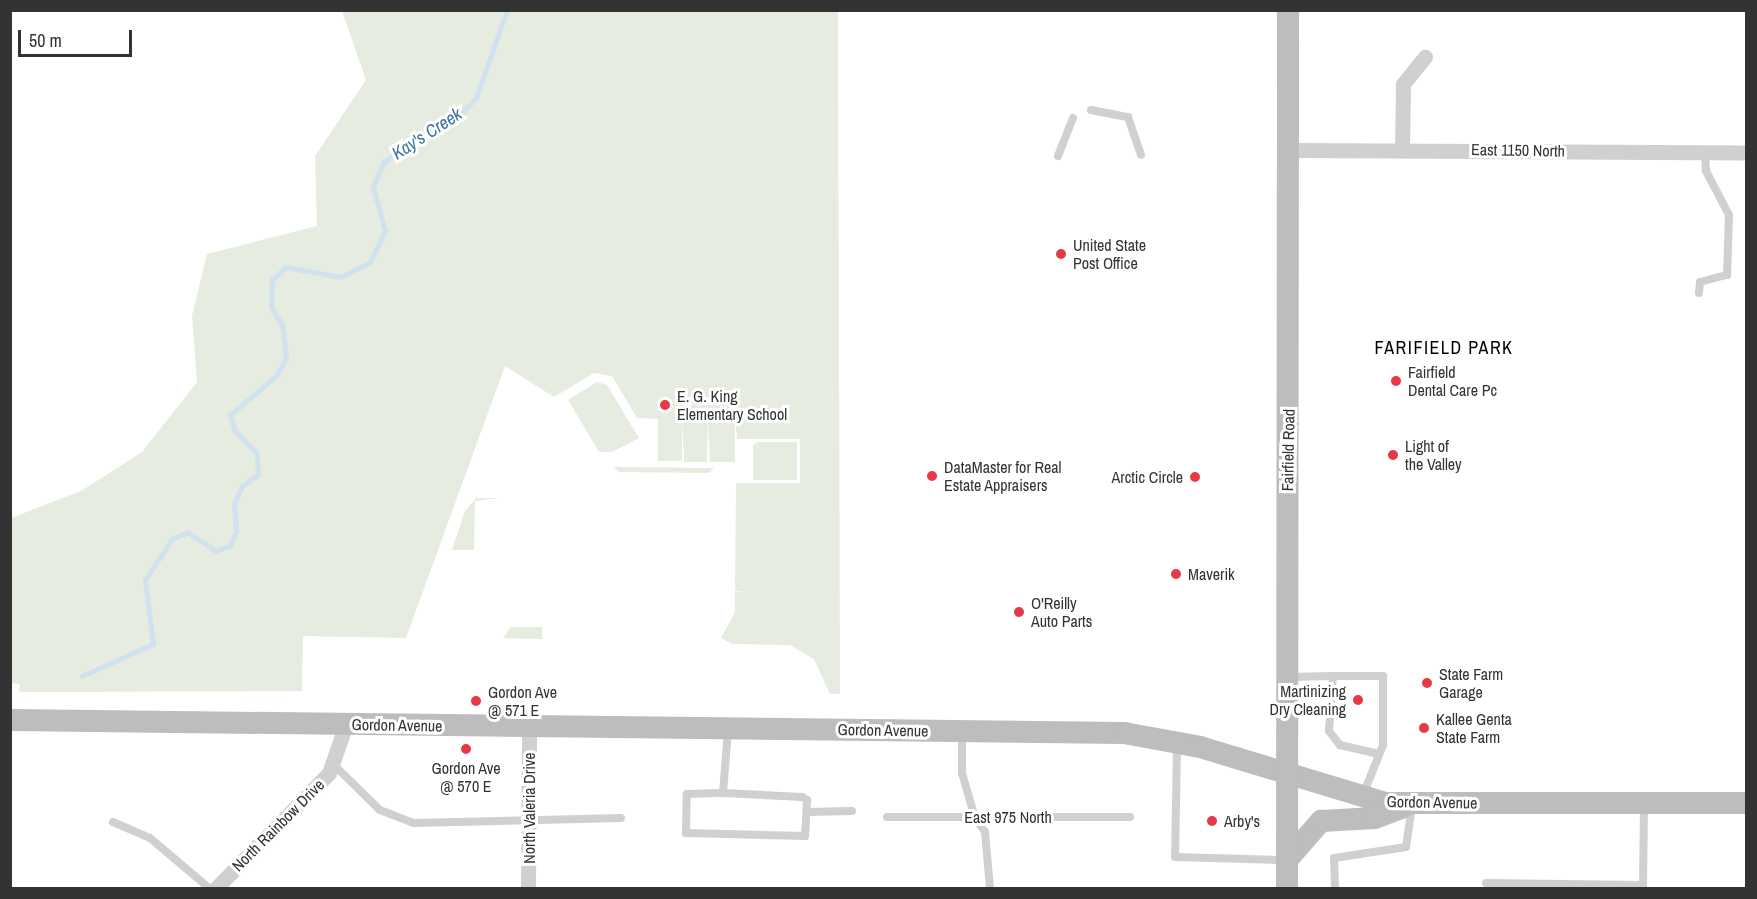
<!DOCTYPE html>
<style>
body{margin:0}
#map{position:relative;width:1757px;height:899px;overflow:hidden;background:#fff;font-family:"Archivo Narrow",sans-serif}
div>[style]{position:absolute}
.green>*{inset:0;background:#e6ecdf}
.stream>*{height:4.5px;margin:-2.25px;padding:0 2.25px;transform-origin:2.25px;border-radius:2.25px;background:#cfe2ee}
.lane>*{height:8px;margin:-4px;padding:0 4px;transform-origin:4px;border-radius:4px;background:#d0d0d0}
.street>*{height:15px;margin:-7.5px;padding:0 7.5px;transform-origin:7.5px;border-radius:7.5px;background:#d0d0d0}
.secondary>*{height:22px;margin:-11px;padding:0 11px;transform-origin:11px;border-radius:11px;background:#bdbdbd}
.dots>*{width:16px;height:16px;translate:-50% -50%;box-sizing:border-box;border:3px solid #fff;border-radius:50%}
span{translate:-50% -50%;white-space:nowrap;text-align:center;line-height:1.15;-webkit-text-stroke:6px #fff;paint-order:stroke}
.street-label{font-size:16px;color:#333}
.poi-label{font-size:16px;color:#333}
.left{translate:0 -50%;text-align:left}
.right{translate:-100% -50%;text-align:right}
.water-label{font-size:18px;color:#3f7597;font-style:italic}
.neighbourhood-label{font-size:18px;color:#000;letter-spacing:1.5px}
.frame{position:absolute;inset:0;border:12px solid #333;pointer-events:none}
.scale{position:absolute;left:18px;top:30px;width:114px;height:27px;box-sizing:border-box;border:3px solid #333;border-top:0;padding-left:8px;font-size:18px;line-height:21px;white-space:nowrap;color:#333;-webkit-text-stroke:4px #fff;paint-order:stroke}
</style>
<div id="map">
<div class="green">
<div style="clip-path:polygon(342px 11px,838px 11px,840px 694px,830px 694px,814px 659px,790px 645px,732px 644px,721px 638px,735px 612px,735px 592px,746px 592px,735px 591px,736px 483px,800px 483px,800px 439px,737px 439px,735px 419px,735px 462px,710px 462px,708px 419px,707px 462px,684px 462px,682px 419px,682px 461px,658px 461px,658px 419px,637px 418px,612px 376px,594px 373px,554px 397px,505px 366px,406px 638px,303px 636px,302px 691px,19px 692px,20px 684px,11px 683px,11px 518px,81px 491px,142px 452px,197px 382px,192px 316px,207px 254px,317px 226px,315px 156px,366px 80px)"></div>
<div style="clip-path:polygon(597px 382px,607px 385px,639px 438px,612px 452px,599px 452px,568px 400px)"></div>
<div style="clip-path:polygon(758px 442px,797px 442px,797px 480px,753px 480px,753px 445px)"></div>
<div style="clip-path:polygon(614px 467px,714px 468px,709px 473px,619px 472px)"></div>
<div style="clip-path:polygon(476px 498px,501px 498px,475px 501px,474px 550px,452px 550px,465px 511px)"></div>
<div style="clip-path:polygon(511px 627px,542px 627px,542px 639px,503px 638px)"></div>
</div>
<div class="stream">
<div style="left:82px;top:676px;width:78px;rotate:-24.3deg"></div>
<div style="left:153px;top:644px;width:64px;rotate:-97.1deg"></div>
<div style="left:145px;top:580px;width:49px;rotate:-56.6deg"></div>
<div style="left:172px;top:539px;width:17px;rotate:-24deg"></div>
<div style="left:188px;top:532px;width:34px;rotate:34deg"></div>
<div style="left:216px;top:551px;width:15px;rotate:-20deg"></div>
<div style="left:230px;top:546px;width:16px;rotate:-68deg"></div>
<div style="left:236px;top:531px;width:27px;rotate:-94deg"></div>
<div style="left:234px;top:504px;width:20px;rotate:-66deg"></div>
<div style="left:242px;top:486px;width:19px;rotate:-35deg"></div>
<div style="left:258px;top:475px;width:21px;rotate:-93deg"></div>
<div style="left:257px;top:454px;width:32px;rotate:-134deg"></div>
<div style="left:235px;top:431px;width:17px;rotate:-107deg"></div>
<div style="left:230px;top:415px;width:62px;rotate:-40.4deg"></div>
<div style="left:277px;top:375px;width:19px;rotate:-62deg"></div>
<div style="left:286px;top:358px;width:31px;rotate:-96deg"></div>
<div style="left:283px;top:327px;width:23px;rotate:-121deg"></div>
<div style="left:271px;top:307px;width:27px;rotate:-88deg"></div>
<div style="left:272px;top:280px;width:19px;rotate:-43deg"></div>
<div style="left:286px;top:267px;width:56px;rotate:10.3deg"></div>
<div style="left:341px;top:277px;width:33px;rotate:-27deg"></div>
<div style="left:370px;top:262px;width:34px;rotate:-64deg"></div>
<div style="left:385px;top:231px;width:46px;rotate:-105.3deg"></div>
<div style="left:373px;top:187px;width:26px;rotate:-67deg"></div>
<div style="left:383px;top:163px;width:28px;rotate:-39deg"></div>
<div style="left:405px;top:145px;width:60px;rotate:-27.8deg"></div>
<div style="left:458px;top:117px;width:26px;rotate:-47deg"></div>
<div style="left:476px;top:98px;width:93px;rotate:-70.6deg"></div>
</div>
<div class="lane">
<div style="left:1091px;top:110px;width:38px;rotate:11deg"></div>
<div style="left:1128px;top:117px;width:40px;rotate:71.1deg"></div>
<div style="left:1058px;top:156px;width:41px;rotate:-68.5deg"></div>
<div style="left:1699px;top:293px;width:11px;rotate:-85deg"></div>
<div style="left:1700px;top:282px;width:28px;rotate:-15deg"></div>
<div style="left:1727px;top:275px;width:60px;rotate:-88.1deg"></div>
<div style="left:1729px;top:215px;width:50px;rotate:-117.6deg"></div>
<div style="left:1706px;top:171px;width:19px;rotate:-93deg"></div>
<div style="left:1289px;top:677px;width:44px;rotate:-1.3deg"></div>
<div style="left:962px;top:732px;width:41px;rotate:90deg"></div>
<div style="left:962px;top:773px;width:47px;rotate:73.9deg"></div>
<div style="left:975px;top:818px;width:17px;rotate:54deg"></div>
<div style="left:985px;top:832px;width:56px;rotate:84.9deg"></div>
<div style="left:1177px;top:746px;width:111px;rotate:91deg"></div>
<div style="left:1175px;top:857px;width:110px;rotate:1.6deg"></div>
<div style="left:334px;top:765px;width:64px;rotate:44.4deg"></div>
<div style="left:380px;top:810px;width:36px;rotate:21deg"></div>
<div style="left:414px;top:823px;width:207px;rotate:-1.4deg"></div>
<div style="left:723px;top:793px;width:79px;rotate:2.9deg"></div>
<div style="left:802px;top:797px;width:6px;rotate:31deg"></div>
<div style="left:807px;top:800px;width:36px;rotate:93deg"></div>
<div style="left:805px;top:836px;width:119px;rotate:-178.6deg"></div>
<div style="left:686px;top:833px;width:39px;rotate:-89deg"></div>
<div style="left:687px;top:794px;width:36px;rotate:-2deg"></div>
<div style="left:723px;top:793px;width:63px;rotate:-85.5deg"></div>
<div style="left:1363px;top:795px;width:54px;rotate:-68.2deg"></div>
<div style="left:1383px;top:745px;width:69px;rotate:-90deg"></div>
<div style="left:1383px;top:676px;width:50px;rotate:180deg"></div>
<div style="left:1333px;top:676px;width:55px;rotate:94.2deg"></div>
<div style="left:1329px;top:731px;width:18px;rotate:52deg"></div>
<div style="left:1340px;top:745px;width:40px;rotate:13deg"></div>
<div style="left:807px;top:812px;width:45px;rotate:-1.3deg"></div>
<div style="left:887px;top:817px;width:243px"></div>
<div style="left:113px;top:822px;width:40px;rotate:23.4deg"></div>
<div style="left:150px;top:838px;width:77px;rotate:40.3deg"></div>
<div style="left:1486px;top:883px;width:157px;rotate:0.7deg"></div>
<div style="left:1643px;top:887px;width:81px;rotate:-89.3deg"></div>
<div style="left:1335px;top:888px;width:30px;rotate:-92deg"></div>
<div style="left:1334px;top:858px;width:73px;rotate:-8.7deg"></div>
<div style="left:1406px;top:847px;width:41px;rotate:-81.7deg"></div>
</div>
<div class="street">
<div style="left:1402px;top:149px;width:65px;rotate:-89.1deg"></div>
<div style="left:1403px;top:84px;width:35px;rotate:-51deg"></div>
<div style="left:1289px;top:150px;width:457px;rotate:0.3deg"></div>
<div style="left:216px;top:888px;width:161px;rotate:-45.5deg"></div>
<div style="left:329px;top:773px;width:52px;rotate:-70.9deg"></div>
<div style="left:528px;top:888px;width:161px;rotate:-89.6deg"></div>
</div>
<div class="secondary">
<div style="left:10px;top:720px;width:1114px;rotate:0.67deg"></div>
<div style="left:1124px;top:733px;width:77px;rotate:10.4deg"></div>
<div style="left:1200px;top:747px;width:193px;rotate:16.8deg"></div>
<div style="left:1385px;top:803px;width:361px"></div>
<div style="left:1287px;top:860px;width:52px;rotate:-48.9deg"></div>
<div style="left:1321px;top:821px;width:54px;rotate:-3.2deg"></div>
<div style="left:1375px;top:818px;width:31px;rotate:-21deg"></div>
<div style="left:1287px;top:888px;width:878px;rotate:-89.93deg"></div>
</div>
<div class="dots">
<div style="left:1061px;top:254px;background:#e63946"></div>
<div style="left:1396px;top:381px;background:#e63946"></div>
<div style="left:665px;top:405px;background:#e63946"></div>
<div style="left:1393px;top:455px;background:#e63946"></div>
<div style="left:932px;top:476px;background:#e63946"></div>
<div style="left:1195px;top:477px;background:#e63946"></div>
<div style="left:1176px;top:574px;background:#e63946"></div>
<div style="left:1019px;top:612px;background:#e63946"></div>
<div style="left:1427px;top:683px;background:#e63946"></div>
<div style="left:1358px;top:700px;background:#e63946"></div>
<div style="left:476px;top:701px;background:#e63946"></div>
<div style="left:1424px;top:728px;background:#e63946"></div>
<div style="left:466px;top:749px;background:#e63946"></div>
<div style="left:1212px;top:821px;background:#e63946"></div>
</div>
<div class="street-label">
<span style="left:1518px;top:150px;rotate:1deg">East 1150 North</span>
<span style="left:1288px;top:450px;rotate:-89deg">Fairfield Road</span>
<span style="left:397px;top:725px;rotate:1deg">Gordon Avenue</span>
<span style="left:883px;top:730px;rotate:1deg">Gordon Avenue</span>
<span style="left:1432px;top:802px;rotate:1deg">Gordon Avenue</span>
<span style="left:529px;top:808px;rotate:-90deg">North Valeria Drive</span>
<span style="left:1008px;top:817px">East 975 North</span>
<span style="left:278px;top:825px;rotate:-45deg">North Rainbow Drive</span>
</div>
<div class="poi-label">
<span class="left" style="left:1073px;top:254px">United State<br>Post Office</span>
<span class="left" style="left:1408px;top:381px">Fairfield<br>Dental Care Pc</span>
<span class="left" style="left:677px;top:405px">E. G. King<br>Elementary School</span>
<span class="left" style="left:1405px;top:455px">Light of<br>the Valley</span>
<span class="left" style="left:944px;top:476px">DataMaster for Real<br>Estate Appraisers</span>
<span class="right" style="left:1183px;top:477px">Arctic Circle</span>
<span class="left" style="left:1188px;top:574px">Maverik</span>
<span class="left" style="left:1031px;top:612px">O'Reilly<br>Auto Parts</span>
<span class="left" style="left:1439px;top:683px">State Farm<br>Garage</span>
<span class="right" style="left:1346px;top:700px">Martinizing<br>Dry Cleaning</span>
<span class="left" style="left:488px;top:701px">Gordon Ave<br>@ 571 E</span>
<span class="left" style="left:1436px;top:728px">Kallee Genta<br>State Farm</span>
<span style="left:466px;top:777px">Gordon Ave<br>@ 570 E</span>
<span class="left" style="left:1224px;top:821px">Arby's</span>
</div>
<div class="water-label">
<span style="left:427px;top:134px;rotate:-33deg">Kay's Creek</span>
</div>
<div class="neighbourhood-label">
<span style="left:1444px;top:348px">FARIFIELD PARK</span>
</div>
<div class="frame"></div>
<div class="scale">50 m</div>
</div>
